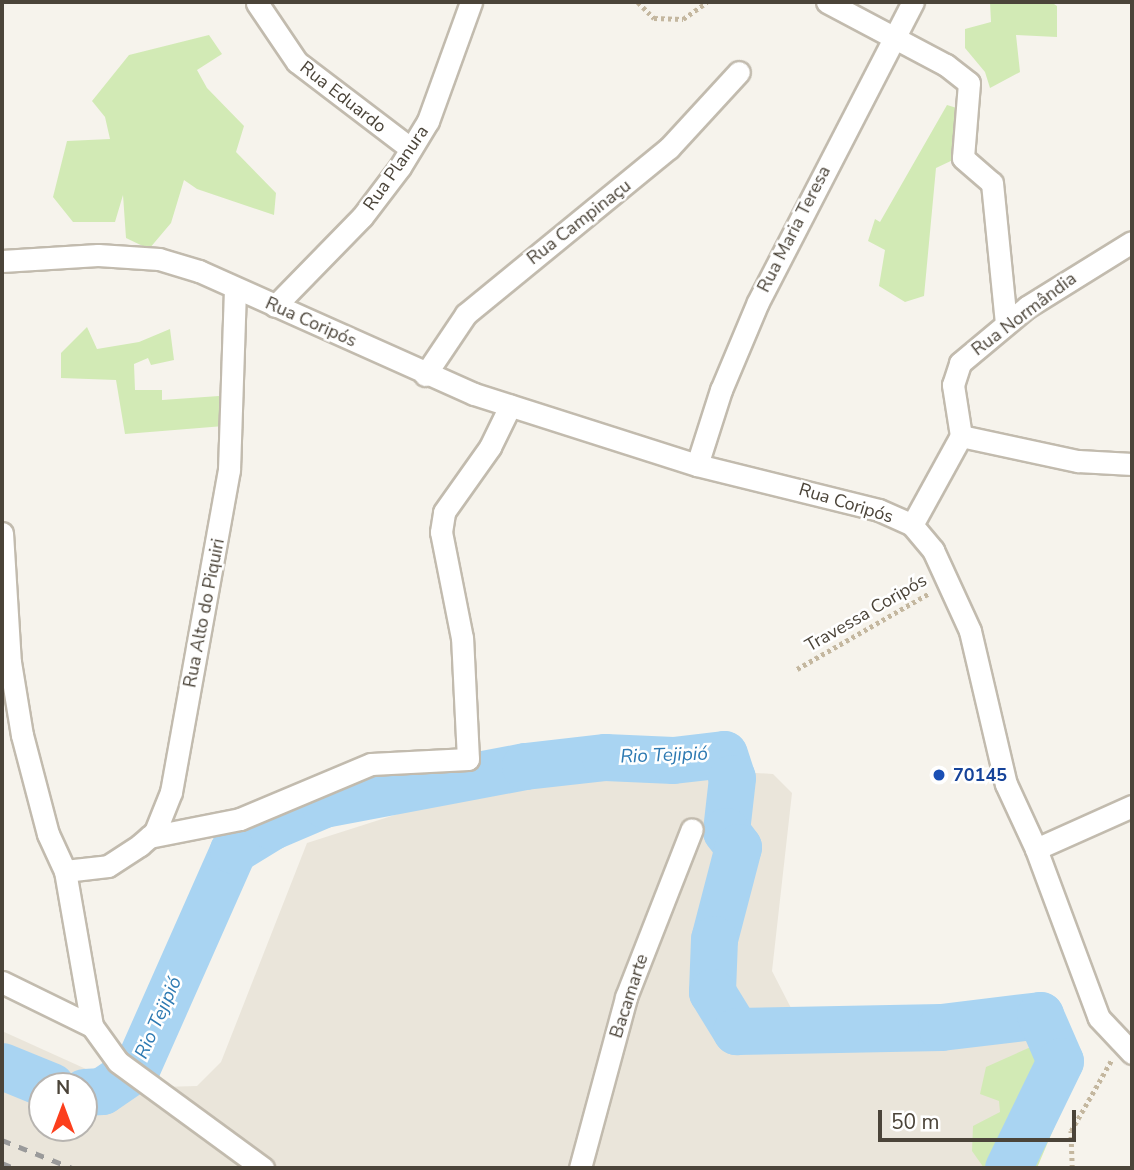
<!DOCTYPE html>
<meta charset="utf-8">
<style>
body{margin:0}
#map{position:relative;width:1134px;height:1170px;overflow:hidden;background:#f6f3ec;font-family:"Nunito Sans",sans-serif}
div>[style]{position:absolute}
.residential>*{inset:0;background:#eae5da}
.green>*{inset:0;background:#d2eab5}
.water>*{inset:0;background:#a9d4f2}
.river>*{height:47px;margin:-23.5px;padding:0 23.5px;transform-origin:23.5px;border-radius:23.5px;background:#a9d4f2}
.path>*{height:4.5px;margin-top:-2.25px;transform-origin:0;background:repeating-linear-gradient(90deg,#c4b79f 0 3.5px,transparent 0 7px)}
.roads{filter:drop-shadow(2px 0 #c2bbae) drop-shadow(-2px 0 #c2bbae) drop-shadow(0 2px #c2bbae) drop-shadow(0 -2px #c2bbae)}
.street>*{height:21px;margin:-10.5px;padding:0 10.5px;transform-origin:10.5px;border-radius:10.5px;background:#fff}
.rail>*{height:5px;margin-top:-2.5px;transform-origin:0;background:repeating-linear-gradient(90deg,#9a9a9a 0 9px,transparent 0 18px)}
.dots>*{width:19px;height:19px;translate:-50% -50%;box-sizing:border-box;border:4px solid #fff;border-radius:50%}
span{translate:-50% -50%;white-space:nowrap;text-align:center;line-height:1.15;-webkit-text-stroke:5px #fff;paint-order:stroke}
.street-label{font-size:18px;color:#4b4439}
.transit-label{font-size:18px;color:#164399;font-weight:700}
.left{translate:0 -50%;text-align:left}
.water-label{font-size:19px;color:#2e7ab2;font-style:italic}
.frame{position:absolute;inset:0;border:4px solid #4b4439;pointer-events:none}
.north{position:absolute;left:28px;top:1072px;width:70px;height:70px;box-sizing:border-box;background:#fff;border:2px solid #b7b4b0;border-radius:50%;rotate:0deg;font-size:19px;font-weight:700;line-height:28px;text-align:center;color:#4b4439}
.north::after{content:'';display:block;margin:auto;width:24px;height:32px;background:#fc3f1d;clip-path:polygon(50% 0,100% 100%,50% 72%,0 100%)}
.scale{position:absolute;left:878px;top:1110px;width:198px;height:32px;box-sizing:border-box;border:4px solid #4b4439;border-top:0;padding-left:9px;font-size:21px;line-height:24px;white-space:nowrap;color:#4b4439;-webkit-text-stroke:5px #fff;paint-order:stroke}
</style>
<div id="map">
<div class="residential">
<div style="clip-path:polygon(evenodd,660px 767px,773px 774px,792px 793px,772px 971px,811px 1047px,1058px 1026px,1080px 1074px,1028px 1168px,2px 1168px,2px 1031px,128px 1088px,197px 1086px,221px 1062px,307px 843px,426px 805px,660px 767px,42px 1086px,84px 1086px,84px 1128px,42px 1128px,42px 1086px)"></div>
</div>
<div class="green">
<div style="clip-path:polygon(990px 2px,1051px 2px,1057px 6px,1057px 37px,1016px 35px,1020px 72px,990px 88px,985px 72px,965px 48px,965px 29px,991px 22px)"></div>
<div style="clip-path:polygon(209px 35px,222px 54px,197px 70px,207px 88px,244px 126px,236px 152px,276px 193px,274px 215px,197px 189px,184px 180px,171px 223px,149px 249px,126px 238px,123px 195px,115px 222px,73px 222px,53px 197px,67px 141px,110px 139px,105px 117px,92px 101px,129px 55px)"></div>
<div style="clip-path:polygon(947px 105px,960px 109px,955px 159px,936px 168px,924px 296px,905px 302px,879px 286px,885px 250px,868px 241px,875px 219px,880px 222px)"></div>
<div style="clip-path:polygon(87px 327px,97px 349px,139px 342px,170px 329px,174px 360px,151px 365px,148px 358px,134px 364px,135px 390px,162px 390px,162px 400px,219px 396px,224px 426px,125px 434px,116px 380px,61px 378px,61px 353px)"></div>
<div style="clip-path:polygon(1033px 1046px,1067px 1097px,1037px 1168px,984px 1168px,972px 1151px,973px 1126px,1000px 1112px,999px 1101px,980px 1094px,986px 1067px)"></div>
</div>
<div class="water">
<div style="clip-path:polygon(1066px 1075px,1027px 1168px,994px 1168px,1050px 1076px)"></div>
</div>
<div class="river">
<div style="left:2px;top:1066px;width:53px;rotate:22.2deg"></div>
<div style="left:84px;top:1092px;width:18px;rotate:-3deg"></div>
<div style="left:102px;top:1091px;width:42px;rotate:-34.4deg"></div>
<div style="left:137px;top:1067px;width:237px;rotate:-66.1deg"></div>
<div style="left:233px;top:850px;width:46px;rotate:-31.6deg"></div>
<div style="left:272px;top:826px;width:56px;rotate:-22.9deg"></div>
<div style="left:324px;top:804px;width:205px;rotate:-10.7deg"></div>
<div style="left:525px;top:766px;width:81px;rotate:-6.4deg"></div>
<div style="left:605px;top:757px;width:68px;rotate:2.5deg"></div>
<div style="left:673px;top:760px;width:51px;rotate:-6.7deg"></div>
<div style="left:724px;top:754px;width:25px;rotate:72deg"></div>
<div style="left:732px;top:778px;width:53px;rotate:96.5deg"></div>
<div style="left:726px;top:831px;width:20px;rotate:53deg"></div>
<div style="left:738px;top:847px;width:95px;rotate:104.6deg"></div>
<div style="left:714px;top:939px;width:53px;rotate:92.2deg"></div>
<div style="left:712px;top:992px;width:46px;rotate:58.4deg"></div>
<div style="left:736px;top:1031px;width:205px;rotate:-1.1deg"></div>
<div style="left:941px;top:1027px;width:100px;rotate:-6.9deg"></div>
<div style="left:1040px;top:1015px;width:50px;rotate:66.5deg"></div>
<div style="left:1060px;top:1061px;width:119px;rotate:115.9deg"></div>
</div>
<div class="path">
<div style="left:638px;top:2px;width:23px;rotate:45deg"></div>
<div style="left:654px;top:18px;width:29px;rotate:2deg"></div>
<div style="left:683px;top:19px;width:29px;rotate:-35deg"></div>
<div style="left:797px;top:669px;width:151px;rotate:-29.8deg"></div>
<div style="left:1072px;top:1168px;width:37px;rotate:-92deg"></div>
<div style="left:1071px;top:1131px;width:81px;rotate:-60.3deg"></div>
</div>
<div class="roads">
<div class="street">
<div style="left:827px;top:2px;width:135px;rotate:27.9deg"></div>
<div style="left:946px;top:65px;width:29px;rotate:38deg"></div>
<div style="left:969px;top:83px;width:75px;rotate:94.6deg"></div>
<div style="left:963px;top:158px;width:38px;rotate:41deg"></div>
<div style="left:992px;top:183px;width:141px;rotate:84.3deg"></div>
<div style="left:257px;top:3px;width:71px;rotate:55.9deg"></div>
<div style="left:297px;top:62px;width:143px;rotate:37.3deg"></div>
<div style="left:2px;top:261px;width:96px;rotate:-3.6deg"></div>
<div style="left:98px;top:255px;width:61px;rotate:3.8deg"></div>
<div style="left:159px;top:259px;width:42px;rotate:16.7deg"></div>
<div style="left:199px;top:271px;width:301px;rotate:24.1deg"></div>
<div style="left:474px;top:394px;width:234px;rotate:17.7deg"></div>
<div style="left:697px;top:465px;width:187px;rotate:13.9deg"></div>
<div style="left:879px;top:510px;width:36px;rotate:24deg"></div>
<div style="left:912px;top:525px;width:33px;rotate:50deg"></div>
<div style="left:933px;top:550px;width:89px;rotate:65.4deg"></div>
<div style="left:970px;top:631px;width:157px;rotate:76.8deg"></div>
<div style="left:1006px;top:784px;width:72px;rotate:65.2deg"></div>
<div style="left:1036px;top:849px;width:180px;rotate:69.6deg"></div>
<div style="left:1099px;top:1018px;width:48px;rotate:46.7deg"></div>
<div style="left:275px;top:306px;width:124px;rotate:-45.7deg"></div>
<div style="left:362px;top:217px;width:63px;rotate:-52.8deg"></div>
<div style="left:400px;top:167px;width:54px;rotate:-58.7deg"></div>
<div style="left:428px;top:121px;width:127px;rotate:-70.1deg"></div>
<div style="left:425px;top:375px;width:73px;rotate:-56.1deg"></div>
<div style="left:466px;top:314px;width:262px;rotate:-39.3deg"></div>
<div style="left:669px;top:148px;width:103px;rotate:-47.4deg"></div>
<div style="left:961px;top:436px;width:120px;rotate:12.1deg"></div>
<div style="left:1078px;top:461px;width:54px;rotate:3.2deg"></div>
<div style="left:697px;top:465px;width:79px;rotate:-72.3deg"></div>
<div style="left:721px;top:390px;width:95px;rotate:-67.2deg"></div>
<div style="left:758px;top:302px;width:338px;rotate:-62.7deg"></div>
<div style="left:912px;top:525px;width:102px;rotate:-61.2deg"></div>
<div style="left:961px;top:436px;width:52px;rotate:-98.9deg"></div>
<div style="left:953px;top:385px;width:23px;rotate:-72deg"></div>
<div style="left:960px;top:363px;width:87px;rotate:-39.9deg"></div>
<div style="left:1027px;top:307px;width:123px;rotate:-31.8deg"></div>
<div style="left:2px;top:533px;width:129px;rotate:86.5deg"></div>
<div style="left:10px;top:662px;width:74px;rotate:80.7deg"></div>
<div style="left:22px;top:735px;width:102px;rotate:75.3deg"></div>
<div style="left:48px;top:834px;width:41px;rotate:65.3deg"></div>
<div style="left:65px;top:871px;width:157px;rotate:80.1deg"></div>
<div style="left:149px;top:837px;width:93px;rotate:-11.2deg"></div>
<div style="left:240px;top:819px;width:142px;rotate:-22.8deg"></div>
<div style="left:371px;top:764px;width:97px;rotate:-3deg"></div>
<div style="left:468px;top:759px;width:121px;rotate:-92.8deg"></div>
<div style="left:462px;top:638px;width:108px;rotate:-101.2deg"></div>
<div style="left:441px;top:532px;width:20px;rotate:-81deg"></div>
<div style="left:444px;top:512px;width:80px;rotate:-54.7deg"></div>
<div style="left:490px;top:447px;width:46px;rotate:-64deg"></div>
<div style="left:1036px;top:849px;width:105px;rotate:-24.1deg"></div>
<div style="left:65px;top:871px;width:43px;rotate:-6.6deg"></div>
<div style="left:108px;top:866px;width:38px;rotate:-33deg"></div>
<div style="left:140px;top:845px;width:20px;rotate:-41deg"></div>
<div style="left:155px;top:832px;width:43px;rotate:-68.2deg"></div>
<div style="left:171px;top:792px;width:327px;rotate:-79.8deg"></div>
<div style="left:229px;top:470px;width:181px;rotate:-88.1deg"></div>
<div style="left:2px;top:982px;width:100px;rotate:26.1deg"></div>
<div style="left:92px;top:1026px;width:44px;rotate:54.2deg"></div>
<div style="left:118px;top:1062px;width:180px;rotate:36.2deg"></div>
<div style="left:580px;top:1168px;width:177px;rotate:-74.9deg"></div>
<div style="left:626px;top:997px;width:180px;rotate:-68.6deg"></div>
</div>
</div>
<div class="rail">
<div style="left:2px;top:1140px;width:75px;rotate:21.8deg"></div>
<div style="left:2px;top:1163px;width:13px;rotate:23deg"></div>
</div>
<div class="dots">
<div style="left:939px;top:775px;background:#1a4fb4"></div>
</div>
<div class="street-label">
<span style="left:343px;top:97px;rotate:38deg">Rua Eduardo</span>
<span style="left:396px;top:168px;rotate:-55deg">Rua Planura</span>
<span style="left:579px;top:222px;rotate:-38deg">Rua Campinaçu</span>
<span style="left:794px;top:229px;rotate:-63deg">Rua Maria Teresa</span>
<span style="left:1024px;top:314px;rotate:-37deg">Rua Normândia</span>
<span style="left:311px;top:322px;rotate:24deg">Rua Coripós</span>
<span style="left:846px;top:503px;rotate:17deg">Rua Coripós</span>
<span style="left:204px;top:613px;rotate:-79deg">Rua Alto do Piquiri</span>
<span style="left:866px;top:613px;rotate:-30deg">Travessa Coripós</span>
<span style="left:629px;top:996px;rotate:-72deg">Bacamarte</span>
</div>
<div class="transit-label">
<span class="left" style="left:953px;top:775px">70145</span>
</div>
<div class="water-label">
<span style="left:664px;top:756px;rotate:-2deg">Rio Tejipió</span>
<span style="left:159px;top:1018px;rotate:-66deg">Rio Tejipió</span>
</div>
<div class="frame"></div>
<div class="north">N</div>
<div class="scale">50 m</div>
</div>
